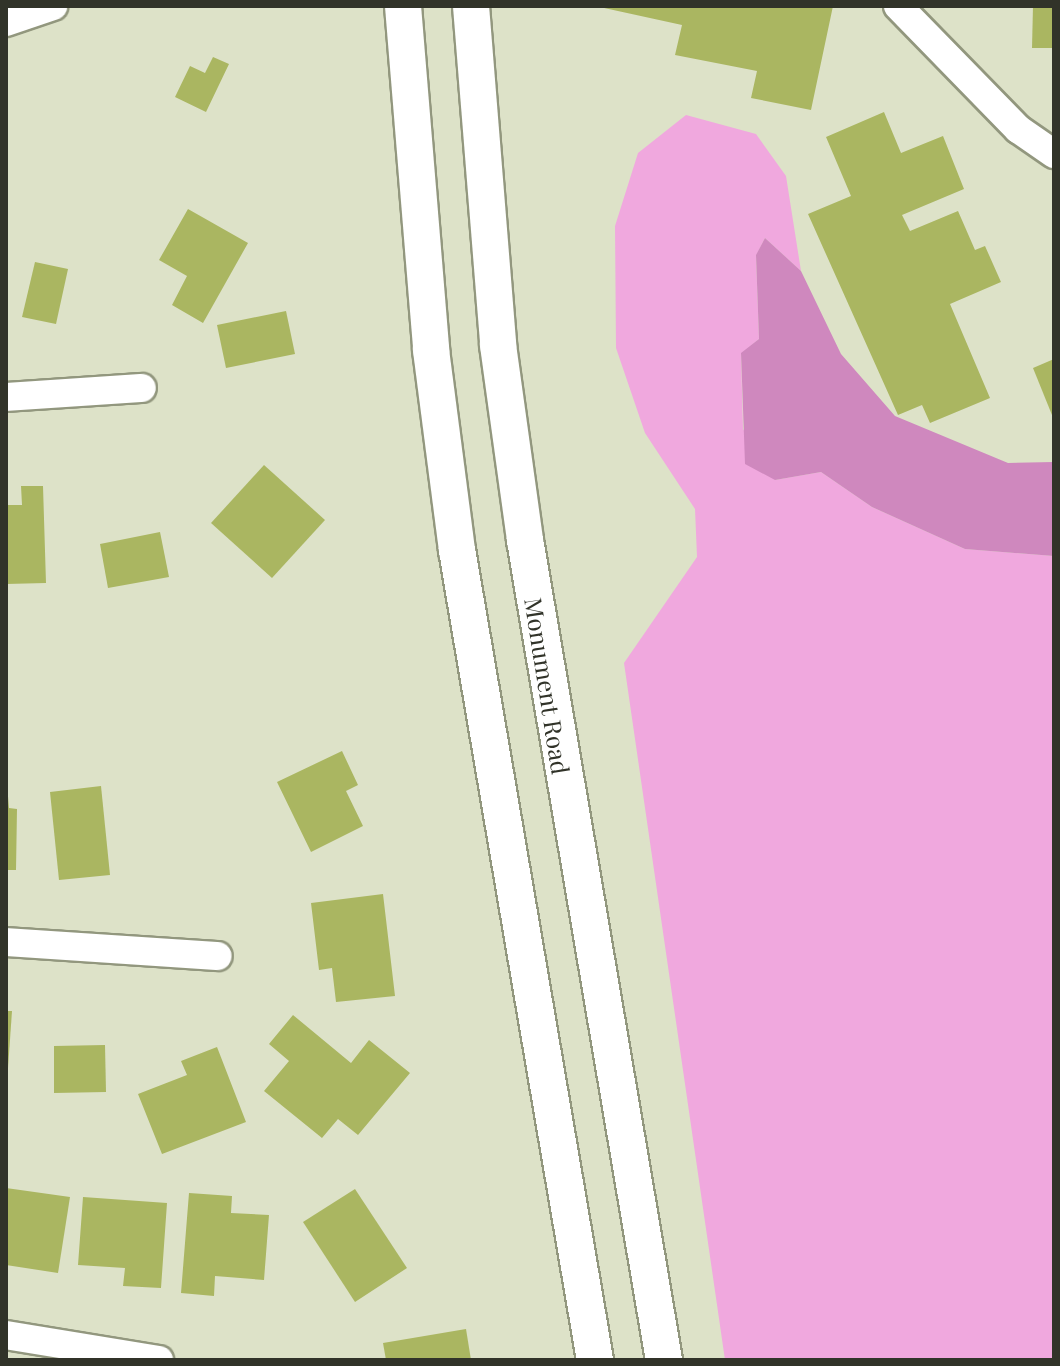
<!DOCTYPE html>
<style>
body{margin:0}
#map{position:relative;width:1060px;height:1366px;overflow:hidden;background:#dde2c8;font-family:"Playfair Display",serif}
div>[style]{position:absolute}
.green>*{inset:0;background:#f0a8de}
.water>*{inset:0;background:#cf88be}
.building>*{inset:0;background:#aab661}
.roads{filter:drop-shadow(2px 0 #92977e) drop-shadow(-2px 0 #92977e) drop-shadow(0 2px #92977e) drop-shadow(0 -2px #92977e)}
.minor>*{height:28px;margin:-14px;padding:0 14px;transform-origin:14px;border-radius:14px;background:#fff}
.tertiary>*{height:36px;margin:-18px;padding:0 18px;transform-origin:18px;border-radius:18px;background:#fff}
span{translate:-50% -50%;white-space:nowrap;text-align:center;line-height:1.15;-webkit-text-stroke:8px #fff;paint-order:stroke}
.street-label{font-size:24px;color:#313329}
.frame{position:absolute;inset:0;border:8px solid #313329;pointer-events:none}
</style>
<div id="map">
<div class="green">
<div style="clip-path:polygon(686px 115px,756px 134px,786px 176px,801px 271px,765px 238px,756px 256px,759px 339px,741px 354px,743px 429px,775px 480px,821px 472px,872px 507px,965px 549px,1054px 556px,1054px 1360px,725px 1360px,624px 663px,697px 557px,695px 509px,645px 433px,616px 348px,615px 226px,638px 153px)"></div>
</div>
<div class="water">
<div style="clip-path:polygon(765px 238px,801px 271px,841px 354px,895px 416px,1008px 463px,1054px 462px,1054px 556px,965px 549px,872px 507px,821px 472px,775px 480px,745px 464px,741px 353px,759px 339px,756px 255px)"></div>
</div>
<div class="building">
<div style="clip-path:polygon(595px 6px,833px 6px,811px 110px,751px 98px,757px 71px,675px 55px,682px 25px)"></div>
<div style="clip-path:polygon(1033px 6px,1054px 6px,1054px 48px,1032px 48px)"></div>
<div style="clip-path:polygon(213px 57px,229px 64px,206px 112px,175px 97px,190px 66px,205px 73px)"></div>
<div style="clip-path:polygon(884px 112px,901px 153px,943px 136px,964px 189px,902px 215px,910px 231px,958px 211px,975px 250px,985px 246px,1001px 282px,950px 304px,990px 398px,930px 423px,922px 405px,898px 415px,808px 214px,851px 196px,826px 137px)"></div>
<div style="clip-path:polygon(188px 209px,248px 243px,203px 323px,172px 305px,187px 276px,159px 260px)"></div>
<div style="clip-path:polygon(35px 262px,68px 269px,56px 324px,22px 317px)"></div>
<div style="clip-path:polygon(286px 311px,295px 354px,226px 368px,217px 325px)"></div>
<div style="clip-path:polygon(1054px 359px,1054px 420px,1033px 368px)"></div>
<div style="clip-path:polygon(264px 465px,325px 520px,272px 578px,211px 523px)"></div>
<div style="clip-path:polygon(21px 486px,43px 486px,46px 583px,6px 584px,6px 505px,22px 505px)"></div>
<div style="clip-path:polygon(160px 532px,169px 577px,108px 588px,100px 544px)"></div>
<div style="clip-path:polygon(342px 751px,358px 785px,346px 791px,363px 826px,311px 852px,277px 782px)"></div>
<div style="clip-path:polygon(6px 772px,9px 808px,17px 809px,16px 870px,6px 870px)"></div>
<div style="clip-path:polygon(101px 786px,110px 875px,59px 880px,50px 792px)"></div>
<div style="clip-path:polygon(383px 894px,395px 996px,336px 1002px,332px 968px,319px 970px,311px 903px)"></div>
<div style="clip-path:polygon(6px 1011px,12px 1011px,8px 1068px,6px 1068px)"></div>
<div style="clip-path:polygon(293px 1015px,351px 1063px,369px 1040px,410px 1073px,358px 1135px,338px 1119px,322px 1138px,264px 1091px,289px 1061px,269px 1044px)"></div>
<div style="clip-path:polygon(105px 1045px,106px 1092px,54px 1093px,54px 1046px)"></div>
<div style="clip-path:polygon(217px 1047px,246px 1122px,162px 1154px,138px 1094px,187px 1075px,181px 1061px)"></div>
<div style="clip-path:polygon(6px 1188px,70px 1197px,58px 1273px,6px 1265px)"></div>
<div style="clip-path:polygon(355px 1189px,407px 1268px,355px 1302px,303px 1222px)"></div>
<div style="clip-path:polygon(189px 1193px,232px 1196px,231px 1213px,269px 1215px,264px 1280px,215px 1276px,214px 1296px,181px 1293px)"></div>
<div style="clip-path:polygon(83px 1197px,167px 1203px,161px 1288px,123px 1286px,125px 1268px,78px 1265px)"></div>
<div style="clip-path:polygon(466px 1329px,471px 1360px,386px 1360px,383px 1343px)"></div>
</div>
<div class="roads">
<div class="minor">
<div style="left:898px;top:6px;width:172px;rotate:45.7deg"></div>
<div style="left:1018px;top:129px;width:44px;rotate:34.8deg"></div>
<div style="left:6px;top:22px;width:50px;rotate:-18.8deg"></div>
<div style="left:6px;top:397px;width:136px;rotate:-3.8deg"></div>
<div style="left:6px;top:942px;width:212px;rotate:3.8deg"></div>
<div style="left:6px;top:1335px;width:155px;rotate:9.3deg"></div>
</div>
<div class="tertiary">
<div style="left:403px;top:6px;width:345px;rotate:85.3deg"></div>
<div style="left:431px;top:350px;width:202px;rotate:82.6deg"></div>
<div style="left:457px;top:550px;width:822px;rotate:80.33deg"></div>
<div style="left:471px;top:6px;width:340px;rotate:85.4deg"></div>
<div style="left:498px;top:345px;width:197px;rotate:82.1deg"></div>
<div style="left:525px;top:540px;width:832px;rotate:80.38deg"></div>
</div>
</div>
<div class="street-label">
<span style="left:547px;top:686px;rotate:81deg">Monument Road</span>
</div>
<div class="frame"></div>
</div>
